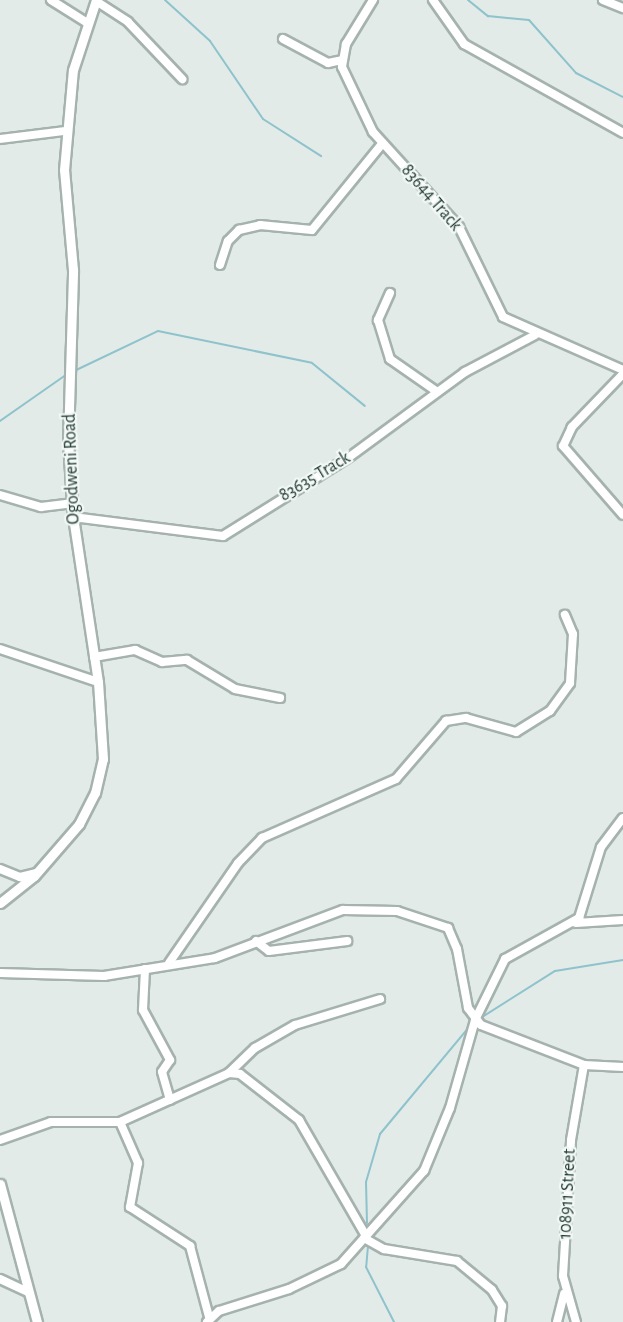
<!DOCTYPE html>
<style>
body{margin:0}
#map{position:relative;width:623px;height:1322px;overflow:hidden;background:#e2ebe7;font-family:"Alegreya Sans",sans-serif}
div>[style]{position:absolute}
.stream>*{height:2px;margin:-1px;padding:0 1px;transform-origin:1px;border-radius:1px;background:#8ec2cc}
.roads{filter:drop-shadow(2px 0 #a5b2ae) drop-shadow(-2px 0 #a5b2ae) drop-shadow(0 2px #a5b2ae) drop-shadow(0 -2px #a5b2ae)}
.minor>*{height:8px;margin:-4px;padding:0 4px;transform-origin:4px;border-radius:4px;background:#fff}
.tertiary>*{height:9px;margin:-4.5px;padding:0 4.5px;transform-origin:4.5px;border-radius:4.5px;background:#fff}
span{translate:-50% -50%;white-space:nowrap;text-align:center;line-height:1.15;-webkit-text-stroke:4.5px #f2f8f5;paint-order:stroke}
.street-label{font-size:18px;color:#233a34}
</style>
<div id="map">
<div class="stream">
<div style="left:165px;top:0;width:61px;rotate:42.3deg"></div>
<div style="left:210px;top:41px;width:94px;rotate:55.8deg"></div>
<div style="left:263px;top:119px;width:69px;rotate:32.5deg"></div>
<div style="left:468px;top:0;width:26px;rotate:39deg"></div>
<div style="left:488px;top:16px;width:41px;rotate:5.6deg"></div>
<div style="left:529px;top:20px;width:71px;rotate:48.4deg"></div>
<div style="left:576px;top:73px;width:53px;rotate:27.1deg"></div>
<div style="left:72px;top:372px;width:95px;rotate:-25.5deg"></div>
<div style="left:158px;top:331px;width:157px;rotate:11.7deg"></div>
<div style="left:312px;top:363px;width:68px;rotate:39.1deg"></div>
<div style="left:0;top:421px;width:82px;rotate:-35deg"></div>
<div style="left:479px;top:1019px;width:90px;rotate:-32.3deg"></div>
<div style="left:555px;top:971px;width:69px;rotate:-9.2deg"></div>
<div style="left:367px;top:1223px;width:41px;rotate:-91.4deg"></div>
<div style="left:366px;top:1182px;width:50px;rotate:-73.7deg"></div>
<div style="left:380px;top:1134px;width:141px;rotate:-50.2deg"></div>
<div style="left:368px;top:1246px;width:21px;rotate:95deg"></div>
<div style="left:366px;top:1267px;width:62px;rotate:63deg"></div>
</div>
<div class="roads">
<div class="minor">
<div style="left:51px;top:0;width:41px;rotate:32.2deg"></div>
<div style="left:373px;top:0;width:52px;rotate:121.5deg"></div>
<div style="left:346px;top:44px;width:23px;rotate:100deg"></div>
<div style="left:342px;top:67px;width:72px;rotate:64.5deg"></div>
<div style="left:373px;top:132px;width:128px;rotate:47.8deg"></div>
<div style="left:459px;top:227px;width:100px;rotate:63.9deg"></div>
<div style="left:503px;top:317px;width:131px;rotate:23.8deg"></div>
<div style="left:433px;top:0;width:54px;rotate:54.8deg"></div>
<div style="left:464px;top:44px;width:182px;rotate:29.2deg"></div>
<div style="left:603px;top:0;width:22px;rotate:22deg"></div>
<div style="left:96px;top:1px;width:38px;rotate:33deg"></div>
<div style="left:128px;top:22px;width:79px;rotate:46.5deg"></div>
<div style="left:283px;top:39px;width:51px;rotate:28.1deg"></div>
<div style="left:328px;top:63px;width:14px;rotate:-12deg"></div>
<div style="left:0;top:139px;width:64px;rotate:-7.1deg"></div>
<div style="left:220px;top:265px;width:25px;rotate:-72deg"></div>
<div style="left:228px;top:241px;width:16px;rotate:-45deg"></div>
<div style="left:239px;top:230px;width:22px;rotate:-13deg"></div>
<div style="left:260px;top:225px;width:52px;rotate:5.5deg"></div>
<div style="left:312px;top:230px;width:111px;rotate:-50.9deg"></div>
<div style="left:390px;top:293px;width:30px;rotate:114deg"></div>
<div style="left:378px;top:320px;width:41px;rotate:72.9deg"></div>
<div style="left:390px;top:359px;width:56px;rotate:34.8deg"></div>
<div style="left:623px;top:374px;width:74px;rotate:133.9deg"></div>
<div style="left:572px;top:427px;width:21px;rotate:115deg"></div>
<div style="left:563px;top:446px;width:91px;rotate:49deg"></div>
<div style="left:0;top:495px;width:43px;rotate:16.3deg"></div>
<div style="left:41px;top:507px;width:31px;rotate:-7deg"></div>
<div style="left:73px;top:517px;width:151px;rotate:7.2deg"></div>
<div style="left:223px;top:536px;width:147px;rotate:-32deg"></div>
<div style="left:348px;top:458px;width:145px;rotate:-36.3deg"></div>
<div style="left:465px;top:372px;width:79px;rotate:-27.9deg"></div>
<div style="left:0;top:649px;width:103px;rotate:18.6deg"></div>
<div style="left:94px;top:657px;width:42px;rotate:-9.7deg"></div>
<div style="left:135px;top:650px;width:30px;rotate:24deg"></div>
<div style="left:162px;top:662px;width:25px;rotate:-5deg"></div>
<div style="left:187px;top:660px;width:56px;rotate:31.1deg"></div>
<div style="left:235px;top:689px;width:46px;rotate:11.3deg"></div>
<div style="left:0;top:869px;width:22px;rotate:22deg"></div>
<div style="left:20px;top:877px;width:16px;rotate:-14deg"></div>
<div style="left:576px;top:923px;width:47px;rotate:-3.7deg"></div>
<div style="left:256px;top:941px;width:16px;rotate:38deg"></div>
<div style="left:269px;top:951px;width:79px;rotate:-7.3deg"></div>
<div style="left:169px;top:963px;width:121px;rotate:-55.4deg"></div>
<div style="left:238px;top:863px;width:35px;rotate:-46deg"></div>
<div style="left:262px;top:838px;width:146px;rotate:-23.8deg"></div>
<div style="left:396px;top:779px;width:77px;rotate:-49.2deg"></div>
<div style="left:446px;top:721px;width:20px;rotate:-9deg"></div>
<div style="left:466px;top:718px;width:52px;rotate:15.6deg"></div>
<div style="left:516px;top:732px;width:40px;rotate:-32deg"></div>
<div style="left:550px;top:711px;width:34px;rotate:-54deg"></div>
<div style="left:570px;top:683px;width:49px;rotate:-86.5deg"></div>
<div style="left:573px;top:634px;width:21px;rotate:-113deg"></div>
<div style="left:145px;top:969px;width:41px;rotate:92.8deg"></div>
<div style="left:143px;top:1010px;width:57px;rotate:61.6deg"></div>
<div style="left:170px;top:1060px;width:14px;rotate:124deg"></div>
<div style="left:162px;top:1072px;width:29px;rotate:74deg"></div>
<div style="left:0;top:973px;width:104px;rotate:1.7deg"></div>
<div style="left:104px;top:976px;width:112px;rotate:-9.2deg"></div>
<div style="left:215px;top:958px;width:137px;rotate:-20.6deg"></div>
<div style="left:343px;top:910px;width:54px;rotate:1.1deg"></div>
<div style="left:397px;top:911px;width:54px;rotate:18.4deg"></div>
<div style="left:448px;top:928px;width:23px;rotate:67deg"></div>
<div style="left:457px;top:949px;width:60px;rotate:79.4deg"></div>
<div style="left:468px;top:1008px;width:21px;rotate:53deg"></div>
<div style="left:481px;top:1025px;width:110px;rotate:21.2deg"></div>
<div style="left:584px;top:1065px;width:39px;rotate:3deg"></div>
<div style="left:229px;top:1073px;width:36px;rotate:-44deg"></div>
<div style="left:255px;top:1048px;width:46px;rotate:-29.9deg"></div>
<div style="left:295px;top:1025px;width:89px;rotate:-17deg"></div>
<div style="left:120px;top:1122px;width:45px;rotate:66.3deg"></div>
<div style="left:138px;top:1163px;width:45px;rotate:100.3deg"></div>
<div style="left:130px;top:1207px;width:72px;rotate:33deg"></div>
<div style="left:190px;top:1246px;width:73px;rotate:75deg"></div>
<div style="left:0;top:1140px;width:54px;rotate:-19.4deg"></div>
<div style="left:51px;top:1122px;width:69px"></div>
<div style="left:120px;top:1122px;width:120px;rotate:-24.2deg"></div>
<div style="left:229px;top:1073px;width:11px;rotate:5deg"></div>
<div style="left:240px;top:1074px;width:75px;rotate:37.9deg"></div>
<div style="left:299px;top:1120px;width:134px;rotate:60deg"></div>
<div style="left:364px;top:1238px;width:23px;rotate:29deg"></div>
<div style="left:384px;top:1249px;width:74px;rotate:9.3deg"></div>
<div style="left:457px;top:1261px;width:45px;rotate:39.6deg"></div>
<div style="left:492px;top:1290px;width:19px;rotate:58deg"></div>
<div style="left:502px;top:1306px;width:16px;rotate:97deg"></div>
<div style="left:0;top:1279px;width:31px;rotate:25deg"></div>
<div style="left:207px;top:1322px;width:16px;rotate:-43deg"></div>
<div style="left:219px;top:1311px;width:73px;rotate:-17.4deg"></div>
<div style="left:289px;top:1289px;width:58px;rotate:-25.7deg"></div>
<div style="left:341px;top:1264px;width:125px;rotate:-48.3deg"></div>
<div style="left:424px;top:1171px;width:68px;rotate:-67.6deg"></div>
<div style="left:450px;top:1108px;width:91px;rotate:-74.1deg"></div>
<div style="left:475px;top:1020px;width:68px;rotate:-63.8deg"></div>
<div style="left:505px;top:959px;width:85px;rotate:-29deg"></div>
<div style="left:579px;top:918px;width:74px;rotate:-72.8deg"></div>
<div style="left:601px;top:847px;width:36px;rotate:-53deg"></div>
<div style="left:557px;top:1322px;width:29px;rotate:-76deg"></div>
<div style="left:576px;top:1322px;width:48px;rotate:-105.8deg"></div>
<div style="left:563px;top:1276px;width:136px;rotate:-86.6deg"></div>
<div style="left:571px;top:1140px;width:76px;rotate:-80.2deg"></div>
</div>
<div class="tertiary">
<div style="left:0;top:903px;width:43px;rotate:-38.5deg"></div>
<div style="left:34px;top:876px;width:69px;rotate:-49.1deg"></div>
<div style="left:79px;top:824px;width:35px;rotate:-63deg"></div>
<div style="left:95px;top:793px;width:35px;rotate:-77deg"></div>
<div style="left:103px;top:759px;width:77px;rotate:-93.7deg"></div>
<div style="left:98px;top:682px;width:167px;rotate:-98.6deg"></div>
<div style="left:73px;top:517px;width:75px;rotate:-93.8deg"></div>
<div style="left:68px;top:442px;width:172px;rotate:-88.3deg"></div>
<div style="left:73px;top:270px;width:100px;rotate:-95.1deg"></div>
<div style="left:64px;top:170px;width:100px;rotate:-84.9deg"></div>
<div style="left:73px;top:70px;width:74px;rotate:-71.8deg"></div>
<div style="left:0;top:1184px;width:143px;rotate:75deg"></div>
</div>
</div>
<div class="street-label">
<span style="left:431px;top:198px;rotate:49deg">83644 Track</span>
<span style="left:72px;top:469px;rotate:-92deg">Ogodweni Road</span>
<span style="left:315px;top:477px;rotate:-31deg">83635 Track</span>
<span style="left:568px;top:1194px;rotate:-87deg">108911 Street</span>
</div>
</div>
